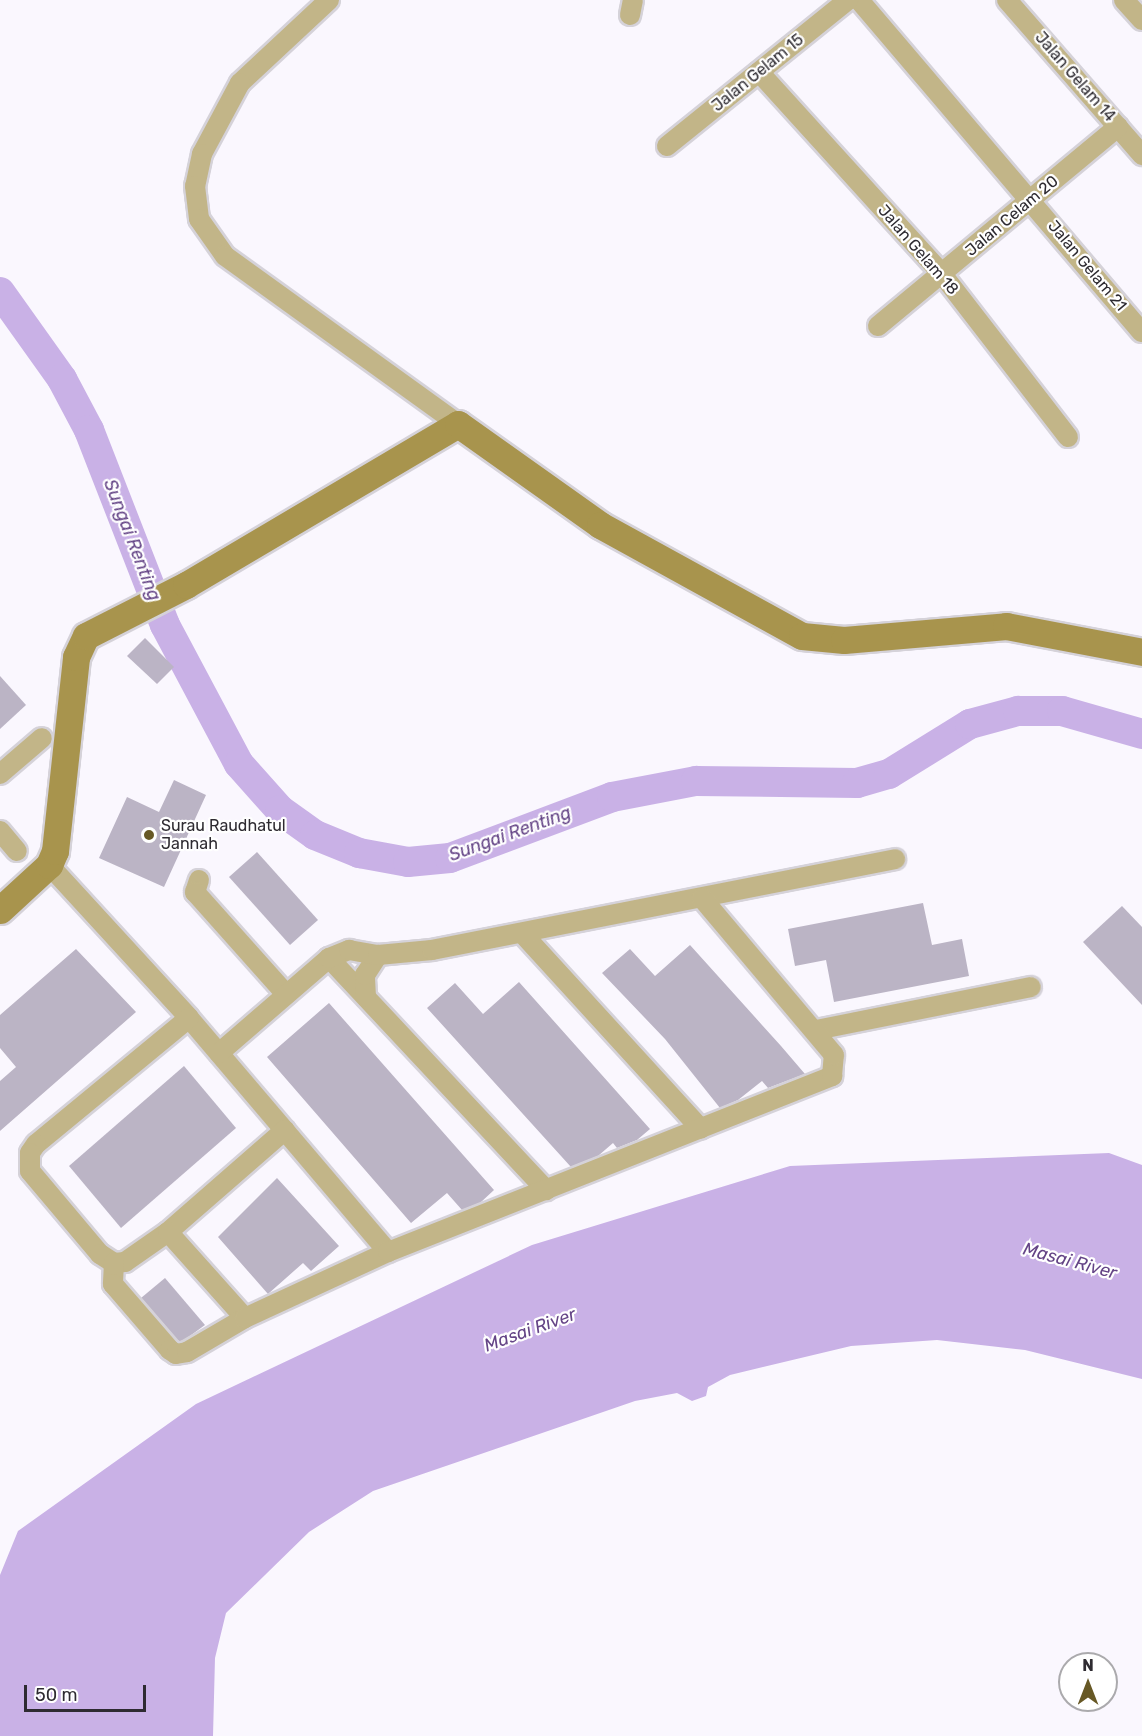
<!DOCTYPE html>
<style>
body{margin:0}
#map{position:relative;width:1142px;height:1736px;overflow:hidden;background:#faf7fe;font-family:Rubik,sans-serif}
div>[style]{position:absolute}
.water>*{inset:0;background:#c9b1e6}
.river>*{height:30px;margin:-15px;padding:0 15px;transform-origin:15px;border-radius:15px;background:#c9b1e6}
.building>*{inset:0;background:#bbb4c5}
.roads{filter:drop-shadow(2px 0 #d5d2d9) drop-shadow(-2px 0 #d5d2d9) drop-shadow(0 2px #d5d2d9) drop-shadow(0 -2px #d5d2d9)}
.street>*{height:20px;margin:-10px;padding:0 10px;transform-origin:10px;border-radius:10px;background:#c2b588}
.secondary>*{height:27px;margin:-13.5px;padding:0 13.5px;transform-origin:13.5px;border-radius:13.5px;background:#a8944d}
.dots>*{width:16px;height:16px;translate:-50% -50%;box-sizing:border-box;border:3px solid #fff;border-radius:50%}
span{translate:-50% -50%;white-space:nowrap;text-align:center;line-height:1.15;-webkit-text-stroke:4.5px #fff;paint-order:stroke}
.street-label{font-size:16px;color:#2e2b31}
.poi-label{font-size:16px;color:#2e2b31}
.left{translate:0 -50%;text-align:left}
.water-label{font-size:18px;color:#644486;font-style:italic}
.north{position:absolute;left:1058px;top:1652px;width:60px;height:60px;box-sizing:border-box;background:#fff;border:2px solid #abaaad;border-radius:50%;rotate:0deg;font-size:16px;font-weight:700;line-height:24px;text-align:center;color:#2e2b31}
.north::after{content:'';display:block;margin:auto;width:21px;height:27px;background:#675825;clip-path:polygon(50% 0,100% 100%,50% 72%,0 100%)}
.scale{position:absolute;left:24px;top:1685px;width:122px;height:27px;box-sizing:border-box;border:3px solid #2e2b31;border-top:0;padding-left:8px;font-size:18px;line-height:21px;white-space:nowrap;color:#2e2b31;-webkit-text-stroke:4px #fff;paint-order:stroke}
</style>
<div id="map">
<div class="water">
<div style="clip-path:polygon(1109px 1153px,1142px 1165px,1142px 1379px,1025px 1350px,937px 1340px,851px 1346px,730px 1375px,708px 1387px,706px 1396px,692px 1401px,677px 1393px,635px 1401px,373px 1491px,309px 1532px,226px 1613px,215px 1658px,213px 1736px,0 1736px,0 1575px,18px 1531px,196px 1404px,532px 1245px,790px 1166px)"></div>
</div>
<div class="river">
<div style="left:0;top:292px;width:107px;rotate:54.5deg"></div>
<div style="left:62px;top:379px;width:58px;rotate:62.1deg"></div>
<div style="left:89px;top:430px;width:209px;rotate:68.7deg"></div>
<div style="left:165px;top:625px;width:157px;rotate:62deg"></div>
<div style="left:239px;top:764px;width:62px;rotate:48.3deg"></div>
<div style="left:280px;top:810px;width:43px;rotate:35.5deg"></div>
<div style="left:315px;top:835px;width:48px;rotate:22.2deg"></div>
<div style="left:359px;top:853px;width:50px;rotate:10.4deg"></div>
<div style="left:408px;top:862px;width:42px;rotate:-5.4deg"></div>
<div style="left:450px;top:858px;width:173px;rotate:-20.6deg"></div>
<div style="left:612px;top:797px;width:86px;rotate:-10.8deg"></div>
<div style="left:696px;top:781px;width:161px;rotate:0.7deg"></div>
<div style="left:857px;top:783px;width:33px;rotate:-16deg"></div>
<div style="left:889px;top:774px;width:95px;rotate:-31.7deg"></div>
<div style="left:970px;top:724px;width:50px;rotate:-15.2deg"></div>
<div style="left:1018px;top:711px;width:44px"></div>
<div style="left:1062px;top:711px;width:83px;rotate:16deg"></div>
</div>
<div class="building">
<div style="clip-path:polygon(145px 638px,174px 667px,157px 684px,127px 656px)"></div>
<div style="clip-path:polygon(0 676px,26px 705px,0 729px)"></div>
<div style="clip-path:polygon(174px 780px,206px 795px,164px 887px,99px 858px,127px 797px,159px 812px)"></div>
<div style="clip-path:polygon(257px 852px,318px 920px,290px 945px,229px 877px)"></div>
<div style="clip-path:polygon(923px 903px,932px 945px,962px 939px,969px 976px,834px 1002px,826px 960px,795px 966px,788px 929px)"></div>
<div style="clip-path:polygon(1122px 906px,1142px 927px,1142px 1005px,1083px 942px)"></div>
<div style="clip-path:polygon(690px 945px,781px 1046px,805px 1074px,768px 1088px,762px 1081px,738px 1100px,720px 1108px,665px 1039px,602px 973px,630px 949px,655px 976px)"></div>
<div style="clip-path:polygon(76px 949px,136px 1012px,0 1131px,0 1081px,16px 1067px,0 1048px,0 1015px)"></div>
<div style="clip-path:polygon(519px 982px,650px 1129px,637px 1140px,617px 1148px,613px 1143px,598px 1156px,571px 1167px,427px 1008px,455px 983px,483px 1014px)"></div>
<div style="clip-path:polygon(329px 1003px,494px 1190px,480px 1203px,462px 1210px,447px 1193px,411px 1223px,267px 1057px)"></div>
<div style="clip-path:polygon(184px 1066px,236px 1128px,121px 1228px,69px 1166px)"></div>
<div style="clip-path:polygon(277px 1178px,339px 1246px,311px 1271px,303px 1263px,268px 1294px,218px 1237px)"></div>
<div style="clip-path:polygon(165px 1278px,205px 1325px,183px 1341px,178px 1341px,141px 1298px)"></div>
</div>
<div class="roads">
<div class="street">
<div style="left:329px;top:0;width:122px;rotate:137deg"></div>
<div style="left:240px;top:83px;width:81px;rotate:118.2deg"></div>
<div style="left:202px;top:154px;width:33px;rotate:102deg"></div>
<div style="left:195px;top:186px;width:33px;rotate:83deg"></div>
<div style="left:199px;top:219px;width:45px;rotate:54.9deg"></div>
<div style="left:225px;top:256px;width:287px;rotate:35.8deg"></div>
<div style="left:859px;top:0;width:436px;rotate:49.6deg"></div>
<div style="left:1007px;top:0;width:206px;rotate:48.9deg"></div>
<div style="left:1124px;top:0;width:27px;rotate:48deg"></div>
<div style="left:630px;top:15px;width:15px;rotate:-79deg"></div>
<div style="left:759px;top:72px;width:273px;rotate:47.8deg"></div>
<div style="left:942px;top:274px;width:206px;rotate:52.3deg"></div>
<div style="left:667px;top:146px;width:233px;rotate:-38.9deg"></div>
<div style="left:878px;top:326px;width:312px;rotate:-39.7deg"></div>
<div style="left:0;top:774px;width:55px;rotate:-40.6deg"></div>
<div style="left:0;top:831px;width:26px;rotate:50deg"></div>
<div style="left:49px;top:865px;width:207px;rotate:47.5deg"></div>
<div style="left:189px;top:1018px;width:307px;rotate:49.6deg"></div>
<div style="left:199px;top:880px;width:13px;rotate:108deg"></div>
<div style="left:195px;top:892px;width:137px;rotate:48.3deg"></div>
<div style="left:522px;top:933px;width:265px;rotate:47.6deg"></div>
<div style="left:329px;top:958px;width:318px;rotate:46.9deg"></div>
<div style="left:366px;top:997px;width:22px;rotate:-93deg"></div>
<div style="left:365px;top:975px;width:24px;rotate:-57deg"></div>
<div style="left:189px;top:1018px;width:198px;rotate:140.5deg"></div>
<div style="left:36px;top:1144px;width:11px;rotate:124deg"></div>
<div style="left:30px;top:1153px;width:18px;rotate:90deg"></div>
<div style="left:30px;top:1171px;width:109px;rotate:49.9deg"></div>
<div style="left:100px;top:1254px;width:17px;rotate:33deg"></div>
<div style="left:114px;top:1263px;width:11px;rotate:-5deg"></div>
<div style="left:125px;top:1262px;width:52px;rotate:-34.9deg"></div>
<div style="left:168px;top:1232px;width:155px;rotate:-41.1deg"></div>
<div style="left:816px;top:1030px;width:219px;rotate:-11.3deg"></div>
<div style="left:219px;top:1053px;width:145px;rotate:-40.8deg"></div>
<div style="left:329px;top:958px;width:22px;rotate:-22deg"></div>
<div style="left:349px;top:950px;width:29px;rotate:10deg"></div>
<div style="left:378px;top:955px;width:54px;rotate:-5.3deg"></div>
<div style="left:432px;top:950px;width:472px;rotate:-11.1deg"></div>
<div style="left:168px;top:1232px;width:115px;rotate:48.2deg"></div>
<div style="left:114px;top:1263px;width:21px;rotate:93deg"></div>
<div style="left:113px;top:1284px;width:87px;rotate:49.2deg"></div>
<div style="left:170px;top:1350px;width:7px;rotate:34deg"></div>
<div style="left:176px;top:1354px;width:11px;rotate:-10deg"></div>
<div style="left:187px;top:1352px;width:67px;rotate:-30.4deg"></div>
<div style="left:245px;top:1318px;width:157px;rotate:-24.8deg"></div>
<div style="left:388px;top:1252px;width:478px;rotate:-21.6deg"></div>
<div style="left:832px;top:1076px;width:21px;rotate:-85deg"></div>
<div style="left:834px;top:1055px;width:205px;rotate:-130.1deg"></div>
</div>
<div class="secondary">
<div style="left:0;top:910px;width:67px;rotate:-42.6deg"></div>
<div style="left:49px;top:865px;width:15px;rotate:-67deg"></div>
<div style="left:55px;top:851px;width:195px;rotate:-83.8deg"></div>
<div style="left:76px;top:657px;width:23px;rotate:-65deg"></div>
<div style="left:86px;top:636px;width:112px;rotate:-27deg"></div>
<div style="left:186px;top:585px;width:316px;rotate:-30.6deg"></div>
<div style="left:458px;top:424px;width:174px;rotate:35.4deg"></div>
<div style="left:600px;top:525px;width:230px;rotate:28.8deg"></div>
<div style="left:802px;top:636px;width:42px;rotate:5.4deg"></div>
<div style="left:844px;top:640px;width:163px;rotate:-4.9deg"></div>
<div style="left:1006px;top:626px;width:138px;rotate:10.8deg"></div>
</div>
</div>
<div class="dots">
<div style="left:149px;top:835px;background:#675825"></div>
</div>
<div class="street-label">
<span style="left:758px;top:73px;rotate:-39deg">Jalan Gelam 15</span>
<span style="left:1075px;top:77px;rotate:49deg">Jalan Gelam 14</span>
<span style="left:1012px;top:216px;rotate:-40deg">Jalan Celam 20</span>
<span style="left:918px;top:250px;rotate:49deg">Jalan Gelam 18</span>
<span style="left:1087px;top:266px;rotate:50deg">Jalan Gelam 21</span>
</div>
<div class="poi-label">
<span class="left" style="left:161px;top:835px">Surau Raudhatul<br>Jannah</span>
</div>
<div class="water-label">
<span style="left:132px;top:540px;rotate:69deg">Sungai Renting</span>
<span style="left:510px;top:834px;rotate:-20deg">Sungai Renting</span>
<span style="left:1070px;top:1261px;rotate:15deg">Masai River</span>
<span style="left:530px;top:1330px;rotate:-20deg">Masai River</span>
</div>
<div class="north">N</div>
<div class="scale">50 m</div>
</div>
